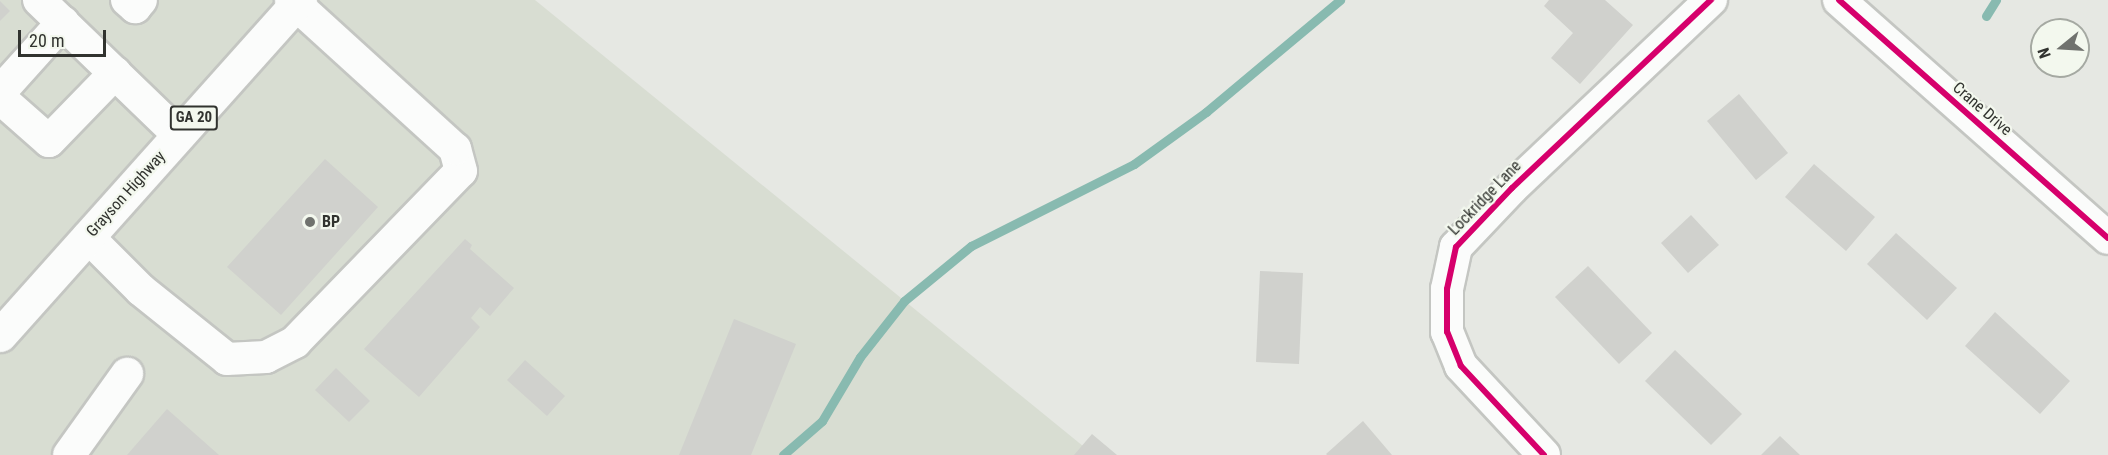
<!DOCTYPE html>
<style>
body{margin:0}
#map{position:relative;width:2108px;height:455px;overflow:hidden;background:#e6e8e3;font-family:"Roboto Condensed",sans-serif}
div>[style]{position:absolute}
.built>*{inset:0;background:#d8ddd2}
.stream>*{height:9px;margin:-4.5px;padding:0 4.5px;transform-origin:4.5px;border-radius:4.5px;background:#88bab0}
.building>*{inset:0;background:#d0d1cd}
.roads{filter:drop-shadow(2px 0 #c4c6c2) drop-shadow(-2px 0 #c4c6c2) drop-shadow(0 2px #c4c6c2) drop-shadow(0 -2px #c4c6c2)}
.minor>*{height:32px;margin:-16px;padding:0 16px;transform-origin:16px;border-radius:16px;background:#fbfcfb}
.major>*{height:33px;margin:-16.5px;padding:0 16.5px;transform-origin:16.5px;border-radius:16.5px;background:#fbfcfb}
.cycleway>*{height:6px;margin:-3px;padding:0 3px;transform-origin:3px;border-radius:3px;background:#d6006c}
.dots>*{width:16px;height:16px;translate:-50% -50%;box-sizing:border-box;border:3px solid #f3f8ee;border-radius:50%}
span{translate:-50% -50%;white-space:nowrap;text-align:center;line-height:1.15;-webkit-text-stroke:4.5px #f3f8ee;paint-order:stroke}
.shield-label span{padding:2px 4px;background:#f3f8ee;border:2px solid;border-radius:4px;-webkit-text-stroke-width:0}
.shield-label{font-size:15px;color:#31332f;font-weight:700}
.street-label{font-size:16px;color:#31332f}
.poi-label{font-size:16px;color:#31332f;font-weight:700}
.left{translate:0 -50%;text-align:left}
.north{position:absolute;left:2030px;top:18px;width:60px;height:60px;box-sizing:border-box;background:#f3f8ee;border:2px solid #a5a9a2;border-radius:50%;rotate:252deg;font-size:16px;font-weight:700;line-height:24px;text-align:center;color:#31332f}
.north::after{content:'';display:block;margin:auto;width:21px;height:27px;background:#70726e;clip-path:polygon(50% 0,100% 100%,50% 72%,0 100%)}
.scale{position:absolute;left:18px;top:30px;width:88px;height:27px;box-sizing:border-box;border:3px solid #31332f;border-top:0;padding-left:8px;font-size:18px;line-height:21px;white-space:nowrap;color:#31332f;-webkit-text-stroke:4px #f3f8ee;paint-order:stroke}
</style>
<div id="map">
<div class="built">
<div style="clip-path:polygon(0 0,535px 0,1094px 455px,0 455px)"></div>
</div>
<div class="stream">
<div style="left:1986px;top:16px;width:19px;rotate:-58deg"></div>
<div style="left:783px;top:455px;width:52px;rotate:-41.1deg"></div>
<div style="left:822px;top:421px;width:74px;rotate:-59.3deg"></div>
<div style="left:860px;top:357px;width:71px;rotate:-51.8deg"></div>
<div style="left:904px;top:301px;width:87px;rotate:-39.4deg"></div>
<div style="left:971px;top:246px;width:182px;rotate:-26.7deg"></div>
<div style="left:1134px;top:164px;width:89px;rotate:-35.8deg"></div>
<div style="left:1206px;top:112px;width:175px;rotate:-39.9deg"></div>
</div>
<div class="building">
<div style="clip-path:polygon(1549px 0,1605px 0,1633px 25px,1580px 84px,1551px 58px,1573px 33px,1544px 6px)"></div>
<div style="clip-path:polygon(0 1px,10px 11px,0 21px)"></div>
<div style="clip-path:polygon(1739px 94px,1788px 153px,1756px 180px,1707px 121px)"></div>
<div style="clip-path:polygon(325px 159px,378px 207px,281px 315px,227px 267px)"></div>
<div style="clip-path:polygon(1814px 164px,1875px 217px,1846px 251px,1785px 197px)"></div>
<div style="clip-path:polygon(1691px 215px,1719px 245px,1688px 273px,1661px 243px)"></div>
<div style="clip-path:polygon(1896px 233px,1957px 288px,1927px 320px,1867px 264px)"></div>
<div style="clip-path:polygon(465px 239px,472px 245px,470px 249px,514px 288px,490px 316px,480px 307px,471px 318px,480px 327px,419px 397px,364px 349px)"></div>
<div style="clip-path:polygon(1588px 266px,1652px 333px,1619px 364px,1555px 297px)"></div>
<div style="clip-path:polygon(1260px 271px,1303px 273px,1299px 364px,1256px 362px)"></div>
<div style="clip-path:polygon(1995px 312px,2070px 381px,2040px 414px,1965px 346px)"></div>
<div style="clip-path:polygon(734px 319px,796px 344px,751px 455px,679px 455px)"></div>
<div style="clip-path:polygon(1675px 350px,1742px 414px,1711px 445px,1645px 381px)"></div>
<div style="clip-path:polygon(525px 360px,565px 396px,547px 416px,507px 380px)"></div>
<div style="clip-path:polygon(336px 368px,370px 401px,349px 422px,315px 390px)"></div>
<div style="clip-path:polygon(167px 409px,219px 455px,127px 455px)"></div>
<div style="clip-path:polygon(1363px 421px,1392px 455px,1327px 455px,1326px 454px)"></div>
<div style="clip-path:polygon(1092px 434px,1117px 455px,1074px 455px)"></div>
<div style="clip-path:polygon(1780px 436px,1800px 455px,1761px 455px)"></div>
</div>
<div class="roads">
<div class="minor">
<div style="left:39px;top:0;width:194px;rotate:44deg"></div>
<div style="left:127px;top:0;width:11px;rotate:41deg"></div>
<div style="left:135px;top:7px;width:9px;rotate:-49deg"></div>
<div style="left:1839px;top:0;width:359px;rotate:41.5deg"></div>
<div style="left:0;top:92px;width:94px;rotate:-48deg"></div>
<div style="left:0;top:98px;width:65px;rotate:41.3deg"></div>
<div style="left:49px;top:141px;width:95px;rotate:-45.9deg"></div>
<div style="left:88px;top:237px;width:75px;rotate:45deg"></div>
<div style="left:141px;top:290px;width:110px;rotate:38.7deg"></div>
<div style="left:227px;top:359px;width:39px;rotate:-3deg"></div>
<div style="left:266px;top:357px;width:33px;rotate:-27deg"></div>
<div style="left:295px;top:342px;width:238px;rotate:-45.9deg"></div>
<div style="left:461px;top:171px;width:23px;rotate:-105deg"></div>
<div style="left:455px;top:149px;width:222px;rotate:-137.7deg"></div>
<div style="left:69px;top:455px;width:100px;rotate:-54.4deg"></div>
<div style="left:1544px;top:455px;width:122px;rotate:-133deg"></div>
<div style="left:1461px;top:366px;width:37px;rotate:-112deg"></div>
<div style="left:1447px;top:332px;width:43px;rotate:-90deg"></div>
<div style="left:1447px;top:289px;width:43px;rotate:-77.9deg"></div>
<div style="left:1456px;top:247px;width:81px;rotate:-46.5deg"></div>
<div style="left:1512px;top:188px;width:274px;rotate:-43.4deg"></div>
</div>
<div class="major">
<div style="left:0;top:335px;width:450px;rotate:-48.2deg"></div>
</div>
</div>
<div class="cycleway">
<div style="left:1839px;top:0;width:359px;rotate:41.5deg"></div>
<div style="left:1544px;top:455px;width:122px;rotate:-133deg"></div>
<div style="left:1461px;top:366px;width:37px;rotate:-112deg"></div>
<div style="left:1447px;top:332px;width:43px;rotate:-90deg"></div>
<div style="left:1447px;top:289px;width:43px;rotate:-77.9deg"></div>
<div style="left:1456px;top:247px;width:81px;rotate:-46.5deg"></div>
<div style="left:1512px;top:188px;width:274px;rotate:-43.4deg"></div>
</div>
<div class="dots">
<div style="left:310px;top:222px;background:#70726e"></div>
</div>
<div class="shield-label">
<span style="left:194px;top:118px">GA 20</span>
</div>
<div class="street-label">
<span style="left:1982px;top:109px;rotate:41deg">Crane Drive</span>
<span style="left:126px;top:194px;rotate:-48deg">Grayson Highway</span>
<span style="left:1485px;top:198px;rotate:-46deg">Lockridge Lane</span>
</div>
<div class="poi-label">
<span class="left" style="left:322px;top:222px">BP</span>
</div>
<div class="north">N</div>
<div class="scale">20 m</div>
</div>
